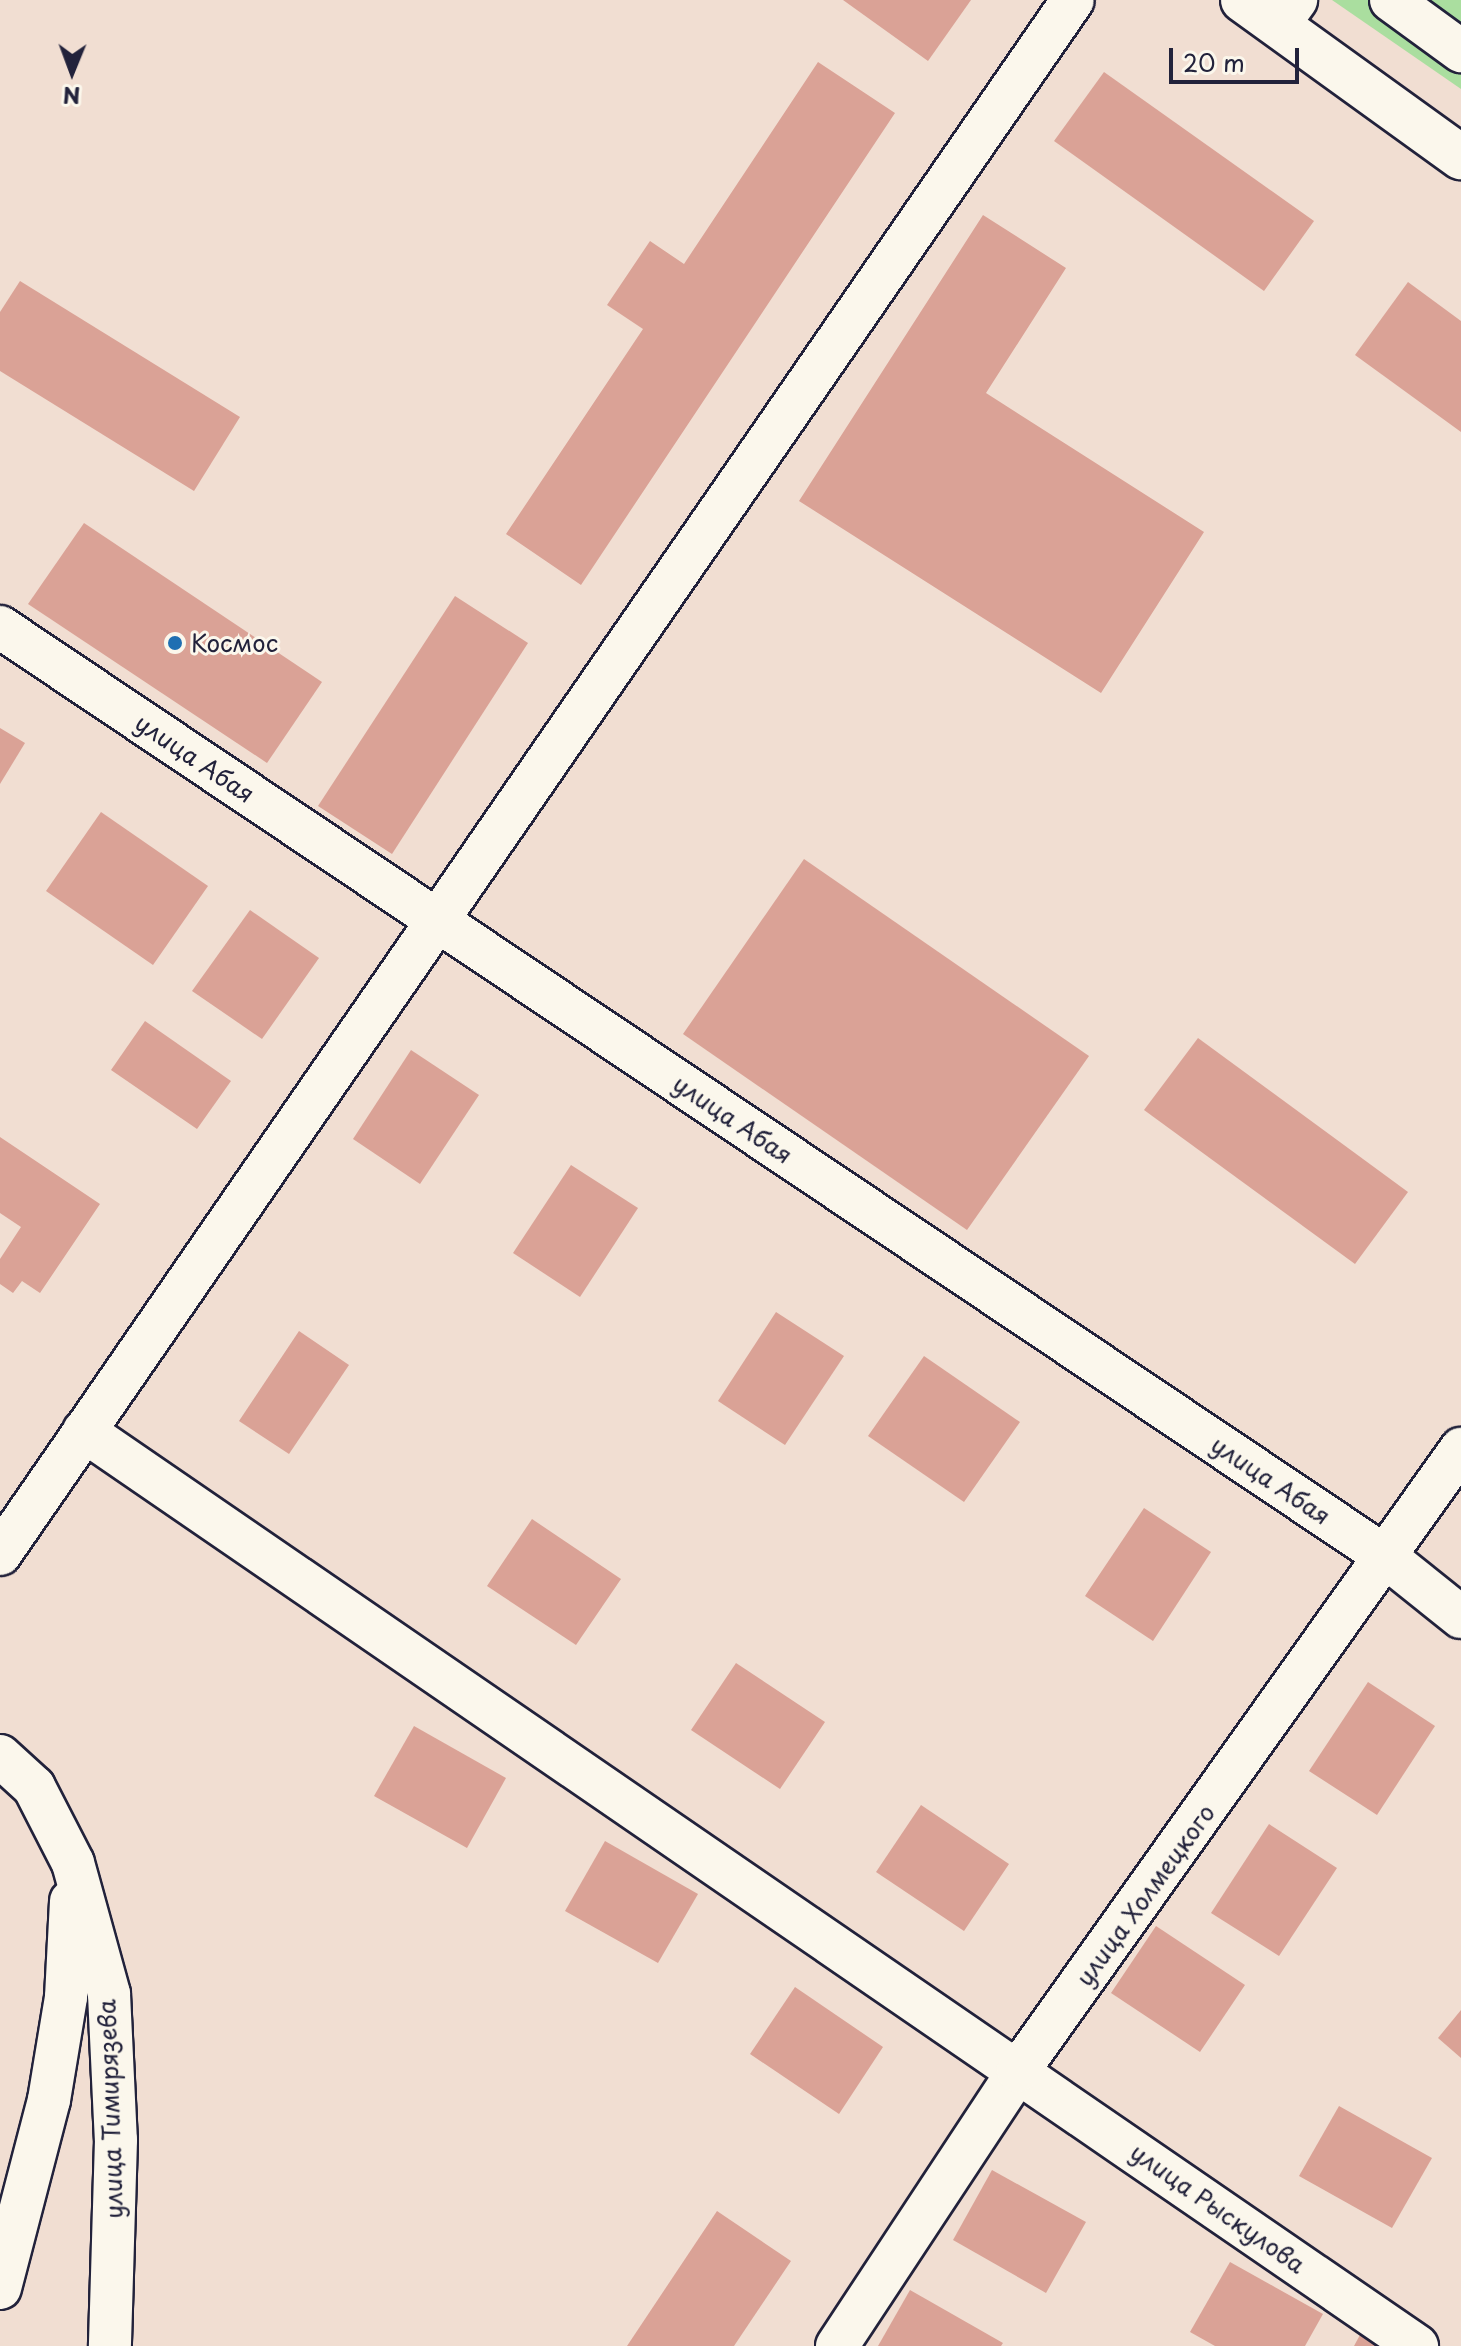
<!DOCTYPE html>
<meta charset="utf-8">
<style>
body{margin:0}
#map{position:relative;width:1461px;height:2346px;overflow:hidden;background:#f1ded2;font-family:"Playpen Sans",sans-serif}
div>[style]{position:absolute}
.green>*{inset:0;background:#aade9f}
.building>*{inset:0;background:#daa296}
.roads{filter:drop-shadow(2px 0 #22223b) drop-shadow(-2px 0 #22223b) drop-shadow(0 2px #22223b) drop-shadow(0 -2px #22223b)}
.minor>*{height:42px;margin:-21px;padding:0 21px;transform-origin:21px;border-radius:21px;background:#fbf7ec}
.major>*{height:44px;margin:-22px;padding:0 22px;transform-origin:22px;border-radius:22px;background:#fbf7ec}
.dots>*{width:22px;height:22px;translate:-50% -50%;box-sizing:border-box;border:4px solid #fbf7ec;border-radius:50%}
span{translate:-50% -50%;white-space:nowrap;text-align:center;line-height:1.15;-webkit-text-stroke:6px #fbf7ec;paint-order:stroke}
.poi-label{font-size:24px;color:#22223b}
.left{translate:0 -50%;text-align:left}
.street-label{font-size:24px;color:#22223b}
.north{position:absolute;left:32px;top:32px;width:80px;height:80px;-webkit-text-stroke:6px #fbf7ec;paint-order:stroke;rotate:181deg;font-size:22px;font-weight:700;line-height:32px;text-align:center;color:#22223b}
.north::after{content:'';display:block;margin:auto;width:28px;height:36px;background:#22223b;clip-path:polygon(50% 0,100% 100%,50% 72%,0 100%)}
.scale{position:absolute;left:1169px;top:48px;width:130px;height:36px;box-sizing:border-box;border:4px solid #22223b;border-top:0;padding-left:10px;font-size:24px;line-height:28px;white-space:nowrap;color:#22223b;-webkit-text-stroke:6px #fbf7ec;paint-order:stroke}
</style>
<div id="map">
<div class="green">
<div style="clip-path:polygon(1332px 0,1461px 0,1461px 89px)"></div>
</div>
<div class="building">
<div style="clip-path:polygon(843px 0,971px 0,928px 61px)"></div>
<div style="clip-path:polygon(818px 62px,895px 113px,581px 585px,506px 534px,643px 329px,607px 305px,650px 241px,684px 264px)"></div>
<div style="clip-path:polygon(1104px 72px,1314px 221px,1264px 291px,1054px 141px)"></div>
<div style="clip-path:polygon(983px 215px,1066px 268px,986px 393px,1204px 532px,1101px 693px,799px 501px)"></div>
<div style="clip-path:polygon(20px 281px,240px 417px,194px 491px,0 371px,0 312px)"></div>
<div style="clip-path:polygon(1408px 282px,1461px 321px,1461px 432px,1355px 355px)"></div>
<div style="clip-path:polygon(84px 523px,322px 682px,267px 763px,28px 604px)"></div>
<div style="clip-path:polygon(455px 596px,528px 643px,392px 854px,318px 806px)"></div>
<div style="clip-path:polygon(0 728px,25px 743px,0 784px)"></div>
<div style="clip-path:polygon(101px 812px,208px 886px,153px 965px,46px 891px)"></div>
<div style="clip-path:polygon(804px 859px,1089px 1056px,967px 1230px,683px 1034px)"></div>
<div style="clip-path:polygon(250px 910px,319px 958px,262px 1039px,192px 991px)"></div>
<div style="clip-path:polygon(145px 1021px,231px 1081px,197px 1129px,111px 1070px)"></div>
<div style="clip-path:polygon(1198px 1038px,1408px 1192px,1355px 1264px,1144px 1110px)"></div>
<div style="clip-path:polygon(411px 1050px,479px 1095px,420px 1184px,353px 1139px)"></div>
<div style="clip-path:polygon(0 1137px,100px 1204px,40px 1293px,22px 1281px,13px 1293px,0 1284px,0 1259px,21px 1227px,0 1213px)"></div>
<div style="clip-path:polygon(571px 1165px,638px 1208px,580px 1297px,513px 1253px)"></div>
<div style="clip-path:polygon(776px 1312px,844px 1356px,785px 1445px,718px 1401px)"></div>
<div style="clip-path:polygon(299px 1331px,349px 1365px,289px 1454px,239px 1421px)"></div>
<div style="clip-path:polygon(924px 1356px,1020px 1422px,964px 1502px,868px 1436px)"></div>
<div style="clip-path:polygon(1144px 1508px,1211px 1552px,1153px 1641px,1085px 1596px)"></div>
<div style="clip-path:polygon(532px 1519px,621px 1579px,576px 1645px,487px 1586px)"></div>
<div style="clip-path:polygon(736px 1663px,825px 1722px,780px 1789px,691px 1730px)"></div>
<div style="clip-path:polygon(1368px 1682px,1435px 1726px,1377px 1815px,1309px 1771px)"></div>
<div style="clip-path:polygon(414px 1726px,506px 1778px,467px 1848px,374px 1796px)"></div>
<div style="clip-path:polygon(921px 1805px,1009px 1864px,964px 1931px,876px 1872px)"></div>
<div style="clip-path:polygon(1269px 1824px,1337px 1868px,1279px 1956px,1211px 1913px)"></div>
<div style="clip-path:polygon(605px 1841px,698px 1894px,658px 1963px,565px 1911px)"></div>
<div style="clip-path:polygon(1156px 1926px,1245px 1985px,1200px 2052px,1111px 1993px)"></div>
<div style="clip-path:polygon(795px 1987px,883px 2047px,839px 2114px,750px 2054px)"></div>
<div style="clip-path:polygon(1461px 2010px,1461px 2058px,1438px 2038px)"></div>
<div style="clip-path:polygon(1339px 2106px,1432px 2158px,1392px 2228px,1299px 2176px)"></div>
<div style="clip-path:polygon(992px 2170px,1086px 2222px,1046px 2293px,953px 2240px)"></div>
<div style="clip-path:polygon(717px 2211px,791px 2261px,734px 2346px,627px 2346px)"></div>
<div style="clip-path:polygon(1230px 2262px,1323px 2314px,1305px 2346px,1215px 2346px,1190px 2332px)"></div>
<div style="clip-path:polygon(910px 2290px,1003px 2343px,1001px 2346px,878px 2346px)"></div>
<div style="clip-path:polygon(1361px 2333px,1384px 2346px,1354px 2346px)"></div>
</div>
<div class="roads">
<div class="minor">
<div style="left:1391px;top:0;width:87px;rotate:36.1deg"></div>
<div style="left:1278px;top:25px;width:31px;rotate:-54deg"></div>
<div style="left:0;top:627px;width:1669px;rotate:33.86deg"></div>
<div style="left:1386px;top:1557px;width:96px;rotate:38.7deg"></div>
<div style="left:84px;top:1431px;width:1617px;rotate:34.47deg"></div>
<div style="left:0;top:1554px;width:1888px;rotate:-55.38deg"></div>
<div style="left:0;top:1756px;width:46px;rotate:42.4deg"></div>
<div style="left:34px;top:1787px;width:85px;rotate:62.8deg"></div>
<div style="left:73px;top:1863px;width:136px;rotate:74.6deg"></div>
<div style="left:109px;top:1994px;width:146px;rotate:87.3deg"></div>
<div style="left:116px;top:2140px;width:206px;rotate:91.7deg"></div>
<div style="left:0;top:2288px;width:194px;rotate:-75.4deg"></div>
<div style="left:49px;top:2100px;width:104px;rotate:-80.6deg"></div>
<div style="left:66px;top:1997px;width:96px;rotate:-87deg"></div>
<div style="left:837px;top:2346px;width:329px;rotate:-56.6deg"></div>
<div style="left:1018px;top:2071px;width:764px;rotate:-54.54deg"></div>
</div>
<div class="major">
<div style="left:1243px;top:0;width:269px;rotate:35.8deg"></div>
</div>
</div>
<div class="dots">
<div style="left:175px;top:643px;background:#1f6fb2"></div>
</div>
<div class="poi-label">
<span class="left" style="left:191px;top:643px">Космос</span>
</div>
<div class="street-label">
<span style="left:195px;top:758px;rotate:34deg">улица Абая</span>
<span style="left:733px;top:1119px;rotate:34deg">улица Абая</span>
<span style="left:1271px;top:1480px;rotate:34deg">улица Абая</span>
<span style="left:1145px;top:1895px;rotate:-54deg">улица Холмецкого</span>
<span style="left:110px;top:2109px;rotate:-92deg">улица Тимирязева</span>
<span style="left:1218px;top:2208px;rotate:35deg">улица Рыскулова</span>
</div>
<div class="north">N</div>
<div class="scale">20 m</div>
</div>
